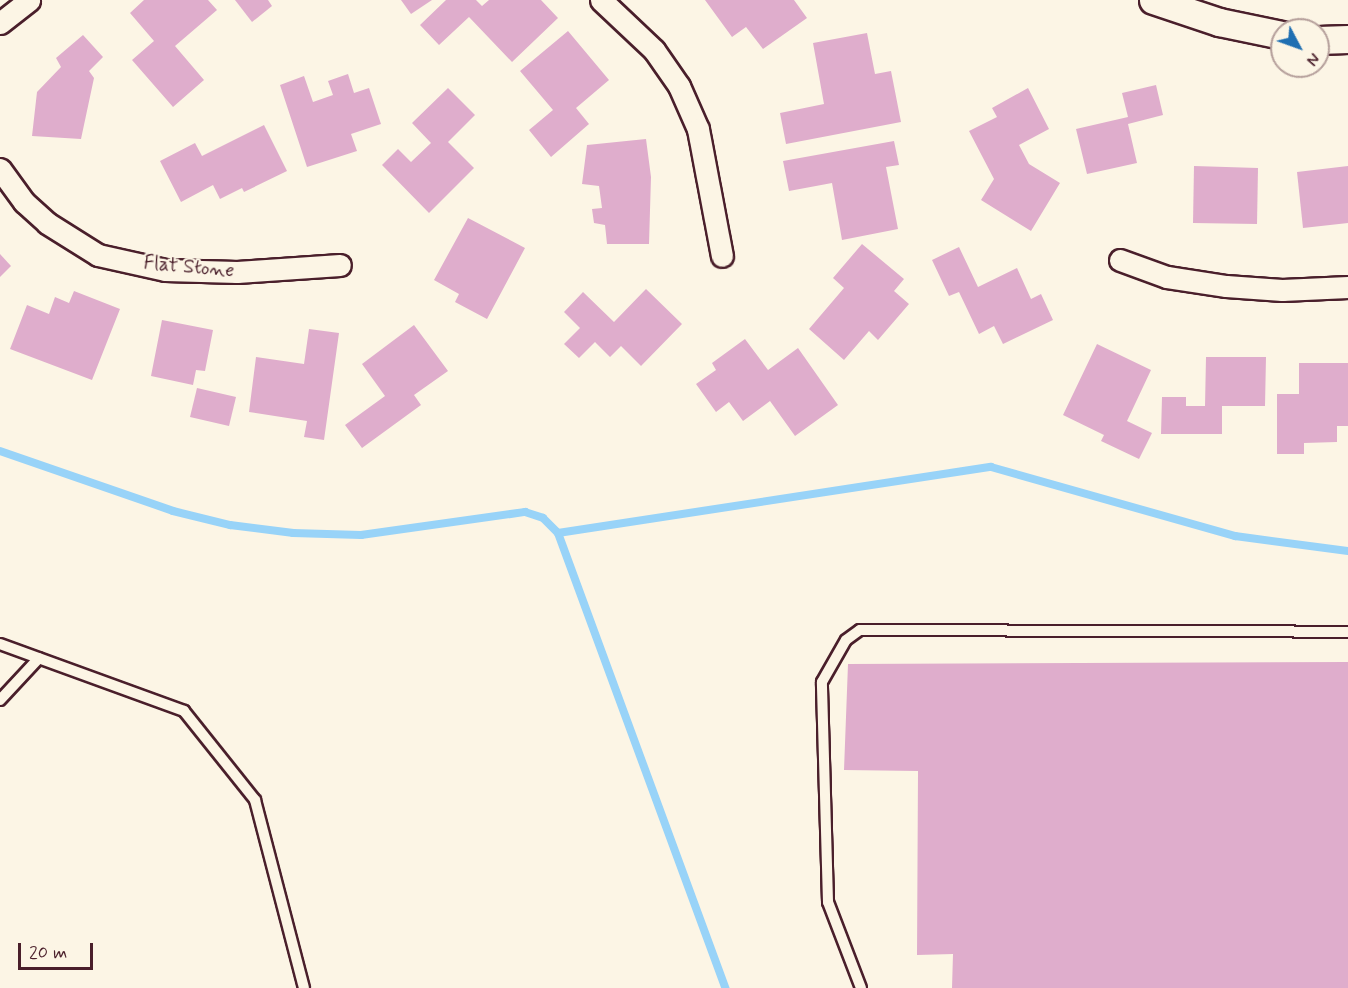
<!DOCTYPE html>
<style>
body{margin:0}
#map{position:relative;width:1348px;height:988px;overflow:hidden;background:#fcf5e5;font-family:Mynerve,sans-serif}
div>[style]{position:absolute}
.stream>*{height:8px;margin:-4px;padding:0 4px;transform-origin:4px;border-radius:4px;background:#98d3f8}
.building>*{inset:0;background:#dfadcc}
.roads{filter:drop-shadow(2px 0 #4a1f2b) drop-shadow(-2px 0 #4a1f2b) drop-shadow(0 2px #4a1f2b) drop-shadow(0 -2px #4a1f2b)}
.service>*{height:10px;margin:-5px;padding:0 5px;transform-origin:5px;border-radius:5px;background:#fcf5e5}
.minor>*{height:21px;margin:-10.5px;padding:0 10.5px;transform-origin:10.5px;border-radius:10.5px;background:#fcf5e5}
.tertiary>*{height:27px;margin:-13.5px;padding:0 13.5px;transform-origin:13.5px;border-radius:13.5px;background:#fcf5e5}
span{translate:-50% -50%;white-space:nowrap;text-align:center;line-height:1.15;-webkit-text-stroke:4.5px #fcf5e5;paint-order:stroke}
.street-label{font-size:20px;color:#4a1f2b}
.north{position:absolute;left:1270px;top:18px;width:60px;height:60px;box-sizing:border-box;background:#fcf5e5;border:2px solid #b59f9b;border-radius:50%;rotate:131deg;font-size:16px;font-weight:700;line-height:24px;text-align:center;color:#4a1f2b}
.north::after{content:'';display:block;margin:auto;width:21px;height:27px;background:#1f6fb2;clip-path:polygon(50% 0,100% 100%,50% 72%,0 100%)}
.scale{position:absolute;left:18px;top:943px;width:75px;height:27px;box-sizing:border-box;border:3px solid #4a1f2b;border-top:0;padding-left:8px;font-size:18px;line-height:21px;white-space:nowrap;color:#4a1f2b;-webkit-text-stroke:4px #fcf5e5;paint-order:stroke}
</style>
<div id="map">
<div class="stream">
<div style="left:0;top:451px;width:183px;rotate:19.1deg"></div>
<div style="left:173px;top:511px;width:59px;rotate:13.8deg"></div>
<div style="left:230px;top:525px;width:64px;rotate:7.2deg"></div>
<div style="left:293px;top:533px;width:68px;rotate:1.7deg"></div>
<div style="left:361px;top:535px;width:166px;rotate:-8deg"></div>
<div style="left:525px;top:512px;width:19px;rotate:18deg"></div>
<div style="left:543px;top:518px;width:21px;rotate:45deg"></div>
<div style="left:558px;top:533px;width:485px;rotate:69.8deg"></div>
<div style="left:558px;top:533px;width:438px;rotate:-8.7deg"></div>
<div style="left:991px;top:467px;width:254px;rotate:15.8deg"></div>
<div style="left:1235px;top:536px;width:114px;rotate:7.6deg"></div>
</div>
<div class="building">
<div style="clip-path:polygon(144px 0,208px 0,217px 10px,175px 46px,204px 80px,173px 107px,132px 60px,154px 41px,130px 13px)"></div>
<div style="clip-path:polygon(235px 0,268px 0,272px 6px,252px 22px)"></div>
<div style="clip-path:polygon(401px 0,432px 0,411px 14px)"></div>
<div style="clip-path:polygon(446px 0,476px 0,482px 6px,489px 0,541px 0,558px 18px,512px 62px,469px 17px,439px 45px,420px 25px)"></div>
<div style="clip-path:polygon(705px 0,794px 0,807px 18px,763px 49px,746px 27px,732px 37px)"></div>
<div style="clip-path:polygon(568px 31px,609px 80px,576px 108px,589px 124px,551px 157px,529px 130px,553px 110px,520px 71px)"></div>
<div style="clip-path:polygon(867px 33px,875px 74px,891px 71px,901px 122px,786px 144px,780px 113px,824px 104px,813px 43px)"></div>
<div style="clip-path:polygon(83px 35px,103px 57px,89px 71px,94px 78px,81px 139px,32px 136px,37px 92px,61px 67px,56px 58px)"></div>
<div style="clip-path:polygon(348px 74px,354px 93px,369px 88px,381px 124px,351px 134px,357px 151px,307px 167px,280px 85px,304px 76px,313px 102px,333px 95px,328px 81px)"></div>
<div style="clip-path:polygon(1156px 85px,1163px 115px,1128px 124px,1137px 163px,1087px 174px,1076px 129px,1128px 117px,1122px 93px)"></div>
<div style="clip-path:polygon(448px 88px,475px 115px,448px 142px,474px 168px,429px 213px,382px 165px,398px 149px,411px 162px,431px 143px,412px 123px)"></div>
<div style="clip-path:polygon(1028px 88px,1049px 129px,1019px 145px,1029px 164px,1060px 183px,1031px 231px,981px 200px,994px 179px,969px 131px,997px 117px,992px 108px)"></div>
<div style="clip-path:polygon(264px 125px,287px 171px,244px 192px,242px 188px,220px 199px,213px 185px,181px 202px,160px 161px,195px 143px,202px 156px)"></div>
<div style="clip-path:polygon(646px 139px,651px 177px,649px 244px,607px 244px,605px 225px,594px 223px,592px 209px,602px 208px,599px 186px,582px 184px,587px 145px)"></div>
<div style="clip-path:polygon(894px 141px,899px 165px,886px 167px,898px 229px,842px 240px,832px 183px,789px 191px,783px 161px)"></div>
<div style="clip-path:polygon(1194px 166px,1258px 168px,1257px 224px,1193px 223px)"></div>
<div style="clip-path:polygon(1348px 166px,1348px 223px,1303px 228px,1297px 172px)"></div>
<div style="clip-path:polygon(468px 218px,525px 248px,487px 319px,455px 302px,459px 294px,434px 280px)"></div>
<div style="clip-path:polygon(862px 244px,904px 279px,894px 291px,909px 304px,878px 340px,869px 331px,844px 360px,809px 329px,844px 288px,833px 278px)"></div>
<div style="clip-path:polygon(959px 247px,978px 287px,1017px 268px,1031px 299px,1041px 294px,1053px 320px,1003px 344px,994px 326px,979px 334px,959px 292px,949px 296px,932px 260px)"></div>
<div style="clip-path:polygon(0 254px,11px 266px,0 277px)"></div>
<div style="clip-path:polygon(646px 289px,682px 324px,641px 366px,621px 346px,610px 357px,595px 342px,579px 358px,564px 344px,580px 328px,564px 312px,583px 292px,614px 322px)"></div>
<div style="clip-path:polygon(74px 291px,120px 309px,92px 380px,10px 349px,27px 305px,49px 314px,55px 297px,69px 303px)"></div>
<div style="clip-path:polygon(162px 320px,213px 330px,205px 371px,196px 370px,193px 385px,151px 376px)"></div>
<div style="clip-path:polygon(414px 325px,448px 371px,414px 395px,421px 405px,362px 448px,345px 425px,385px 396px,362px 364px)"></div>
<div style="clip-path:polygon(309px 329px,339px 333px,324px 440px,304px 437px,307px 421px,249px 412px,256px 357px,304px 364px)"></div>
<div style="clip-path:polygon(745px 339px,768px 370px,798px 348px,838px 405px,795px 436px,770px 401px,743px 421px,729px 402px,716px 412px,696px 384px,716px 370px,712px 363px)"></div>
<div style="clip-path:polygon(1097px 344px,1151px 370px,1127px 421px,1152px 433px,1139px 459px,1101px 441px,1104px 435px,1063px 415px)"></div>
<div style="clip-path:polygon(1206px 357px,1266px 357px,1265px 406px,1222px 406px,1222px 434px,1161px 434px,1162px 397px,1186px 397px,1186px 406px,1205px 406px)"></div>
<div style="clip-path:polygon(1299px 363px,1348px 363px,1348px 426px,1337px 426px,1337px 442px,1304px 443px,1304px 454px,1277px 454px,1277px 394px,1299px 394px)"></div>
<div style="clip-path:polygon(197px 388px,236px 397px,229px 426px,190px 417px)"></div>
<div style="clip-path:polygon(1348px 662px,1348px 988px,952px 988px,953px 954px,917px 955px,918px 771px,844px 770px,848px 664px)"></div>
</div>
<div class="roads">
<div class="service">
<div style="left:0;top:644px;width:196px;rotate:20deg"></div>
<div style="left:184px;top:711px;width:114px;rotate:51.4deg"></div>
<div style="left:255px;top:800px;width:194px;rotate:75.4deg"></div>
<div style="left:0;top:700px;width:57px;rotate:-47.1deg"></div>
<div style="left:861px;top:988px;width:92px;rotate:-111deg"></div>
<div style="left:828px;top:902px;width:220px;rotate:-91.6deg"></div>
<div style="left:822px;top:682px;width:48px;rotate:-60.3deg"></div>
<div style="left:846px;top:640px;width:17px;rotate:-36deg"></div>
<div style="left:860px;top:630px;width:488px;rotate:0.2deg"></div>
</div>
<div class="minor">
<div style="left:601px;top:0;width:73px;rotate:43.3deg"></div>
<div style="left:654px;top:50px;width:44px;rotate:55.2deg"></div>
<div style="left:679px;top:86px;width:47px;rotate:66.2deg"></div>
<div style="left:698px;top:129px;width:129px;rotate:79.3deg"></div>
<div style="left:0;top:23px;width:37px;rotate:-38deg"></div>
<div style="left:0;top:169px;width:41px;rotate:54deg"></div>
<div style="left:24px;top:202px;width:31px;rotate:42deg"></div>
<div style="left:47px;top:223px;width:60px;rotate:32.1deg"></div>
<div style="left:98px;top:255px;width:69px;rotate:12.6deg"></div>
<div style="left:165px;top:270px;width:72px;rotate:1.6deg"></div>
<div style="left:237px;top:272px;width:103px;rotate:-3.9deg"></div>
<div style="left:1120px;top:260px;width:50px;rotate:19.9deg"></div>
<div style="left:1167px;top:277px;width:60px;rotate:8.7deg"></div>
<div style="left:1226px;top:286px;width:56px;rotate:4.1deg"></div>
<div style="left:1282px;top:290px;width:66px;rotate:-2.6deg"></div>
</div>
<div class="tertiary">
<div style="left:1153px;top:0;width:70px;rotate:18.4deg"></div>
<div style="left:1219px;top:22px;width:64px;rotate:11.7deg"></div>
<div style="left:1318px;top:40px;width:30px;rotate:-2deg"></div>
</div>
</div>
<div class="street-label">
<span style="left:189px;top:267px;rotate:5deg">Flat Stone</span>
</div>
<div class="north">N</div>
<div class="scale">20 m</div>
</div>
